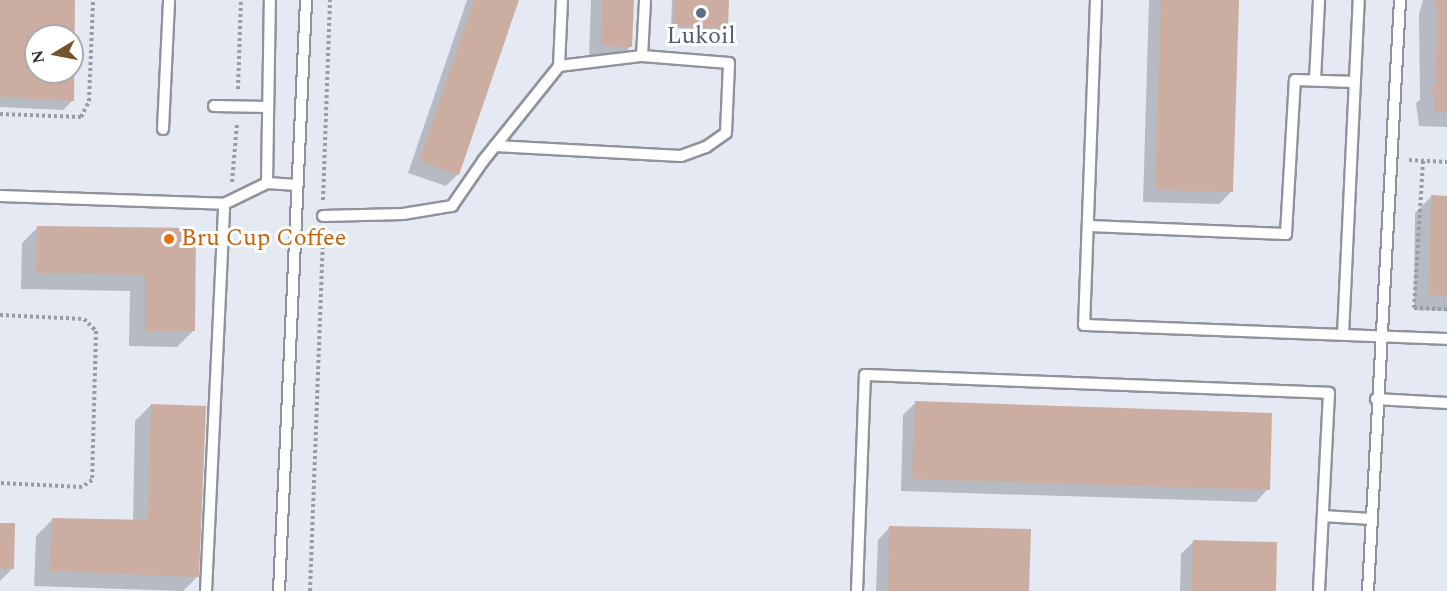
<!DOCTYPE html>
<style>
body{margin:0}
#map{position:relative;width:1447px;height:591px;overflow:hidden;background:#e4e9f3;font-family:Spectral,serif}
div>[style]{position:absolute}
.shadow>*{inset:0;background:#0003}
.building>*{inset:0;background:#ccada1}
.path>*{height:4px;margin-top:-2px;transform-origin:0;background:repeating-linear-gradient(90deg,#989ca3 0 3px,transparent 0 6px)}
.roads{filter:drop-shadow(2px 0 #8f949c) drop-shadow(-2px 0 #8f949c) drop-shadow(0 2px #8f949c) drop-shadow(0 -2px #8f949c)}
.service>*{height:10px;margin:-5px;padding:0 5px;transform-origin:5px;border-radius:5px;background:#fff}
.dots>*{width:16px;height:16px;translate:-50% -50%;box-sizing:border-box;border:3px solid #fff;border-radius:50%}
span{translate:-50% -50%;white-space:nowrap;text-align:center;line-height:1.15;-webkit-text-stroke:6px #fff;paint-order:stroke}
.service-label{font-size:24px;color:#4e5e75}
.food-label{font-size:24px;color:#c56008}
.left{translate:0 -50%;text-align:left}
.north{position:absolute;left:24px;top:24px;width:60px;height:60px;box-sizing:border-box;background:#fff;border:2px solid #aaabac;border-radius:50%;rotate:260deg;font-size:16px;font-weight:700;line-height:24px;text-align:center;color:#2b2d30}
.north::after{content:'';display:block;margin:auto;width:21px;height:27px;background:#76542b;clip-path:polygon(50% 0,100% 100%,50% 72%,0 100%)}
</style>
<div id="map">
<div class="shadow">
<div style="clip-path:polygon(evenodd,0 0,73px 0,73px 100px,63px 110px,0 107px,0 0,36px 36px,72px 36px,72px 72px,36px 72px,36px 36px)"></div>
<div style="clip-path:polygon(467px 0,517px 0,458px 174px,446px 186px,408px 173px)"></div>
<div style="clip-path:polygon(591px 0,632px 0,631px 46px,618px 59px,589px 58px)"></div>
<div style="clip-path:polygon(672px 0,727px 0,726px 27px,723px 30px,671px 28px)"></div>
<div style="clip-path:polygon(1149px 0,1237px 0,1231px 192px,1219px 204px,1143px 202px)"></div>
<div style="clip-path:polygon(1423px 0,1447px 0,1447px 127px,1419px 126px,1416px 103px,1420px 100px,1419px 14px)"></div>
<div style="clip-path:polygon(1431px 197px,1447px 197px,1447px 311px,1414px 310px,1415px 213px)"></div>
<div style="clip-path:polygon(38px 227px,195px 230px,193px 331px,177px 347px,129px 346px,130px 291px,21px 289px,22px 243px)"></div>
<div style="clip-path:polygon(915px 403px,1268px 489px,1256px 502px,901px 491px,903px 415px)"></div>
<div style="clip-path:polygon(151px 405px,198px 576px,183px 591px,34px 586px,36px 536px,52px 520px,133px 521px,135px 421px)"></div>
<div style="clip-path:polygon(0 524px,13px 568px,0 581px)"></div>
<div style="clip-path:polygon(890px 527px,1028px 591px,876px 591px,878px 540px)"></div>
<div style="clip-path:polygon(1193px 542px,1275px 591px,1180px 591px,1181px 554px)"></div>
</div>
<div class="building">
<div style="clip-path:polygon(evenodd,0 0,75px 0,74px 101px,0 97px,0 0,36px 36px,72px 36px,72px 72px,36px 72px,36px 36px)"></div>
<div style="clip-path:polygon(474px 0,519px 0,459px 175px,419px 161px)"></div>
<div style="clip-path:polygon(602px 0,634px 0,632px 47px,601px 46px)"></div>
<div style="clip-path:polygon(674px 0,729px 0,728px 28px,673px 26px)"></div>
<div style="clip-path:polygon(1161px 0,1239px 0,1233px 192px,1155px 190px)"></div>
<div style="clip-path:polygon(1435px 0,1447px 0,1447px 111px,1434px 111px,1435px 93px,1432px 93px,1432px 86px,1435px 86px,1437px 27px,1434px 20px,1438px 20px)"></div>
<div style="clip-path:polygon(1431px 195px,1447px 196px,1447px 295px,1429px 295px)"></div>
<div style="clip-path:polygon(37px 226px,196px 228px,195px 331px,145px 331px,145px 275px,36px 273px)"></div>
<div style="clip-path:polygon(915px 401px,1272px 413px,1270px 490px,912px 479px)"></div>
<div style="clip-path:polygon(151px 404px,206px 406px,199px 577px,49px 571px,52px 518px,148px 520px)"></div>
<div style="clip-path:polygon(0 523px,15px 523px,14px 569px,0 568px)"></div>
<div style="clip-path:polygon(889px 526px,1031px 529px,1029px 591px,888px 591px)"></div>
<div style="clip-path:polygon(1193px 540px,1277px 542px,1276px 591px,1191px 591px)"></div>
</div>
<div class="path">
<div style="left:238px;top:89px;width:89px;rotate:-88.1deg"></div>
<div style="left:0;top:114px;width:81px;rotate:2.1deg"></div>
<div style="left:81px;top:117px;width:18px;rotate:-63deg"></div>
<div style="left:89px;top:101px;width:101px;rotate:-87.7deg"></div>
<div style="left:1409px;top:160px;width:38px;rotate:3deg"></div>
<div style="left:1423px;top:161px;width:147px;rotate:93.5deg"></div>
<div style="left:1414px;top:308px;width:33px;rotate:2deg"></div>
<div style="left:232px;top:182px;width:58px;rotate:-85.1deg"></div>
<div style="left:323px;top:200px;width:200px;rotate:-88deg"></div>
<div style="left:0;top:315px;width:84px;rotate:2.7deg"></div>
<div style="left:84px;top:319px;width:17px;rotate:45deg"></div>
<div style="left:96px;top:331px;width:149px;rotate:91.5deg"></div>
<div style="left:92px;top:480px;width:12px;rotate:145deg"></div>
<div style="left:82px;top:487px;width:82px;rotate:-177.2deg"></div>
<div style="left:310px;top:591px;width:359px;rotate:-87.9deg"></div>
</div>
<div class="roads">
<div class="service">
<div style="left:1096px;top:0;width:325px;rotate:92.1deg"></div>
<div style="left:1084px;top:325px;width:363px;rotate:2.2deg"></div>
<div style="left:559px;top:66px;width:84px;rotate:-6.9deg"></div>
<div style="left:642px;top:56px;width:56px;rotate:-86.9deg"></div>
<div style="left:1315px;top:80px;width:80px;rotate:-87.1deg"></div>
<div style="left:214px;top:106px;width:54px;rotate:1.1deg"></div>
<div style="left:163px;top:129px;width:129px;rotate:-87.3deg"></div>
<div style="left:495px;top:146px;width:186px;rotate:3.1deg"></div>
<div style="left:681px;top:156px;width:27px;rotate:-20deg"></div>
<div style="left:706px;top:147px;width:24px;rotate:-35deg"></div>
<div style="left:726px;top:133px;width:70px;rotate:-87.5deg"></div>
<div style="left:729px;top:63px;width:87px;rotate:-175.4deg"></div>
<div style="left:267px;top:183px;width:30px;rotate:4deg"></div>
<div style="left:0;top:196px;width:224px;rotate:2deg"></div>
<div style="left:323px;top:216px;width:80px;rotate:-1.4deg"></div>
<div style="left:403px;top:214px;width:50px;rotate:-9.3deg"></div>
<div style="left:452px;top:206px;width:55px;rotate:-55.4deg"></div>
<div style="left:483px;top:161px;width:122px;rotate:-51.3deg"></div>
<div style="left:559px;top:66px;width:66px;rotate:-87.4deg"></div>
<div style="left:1088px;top:226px;width:198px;rotate:2.3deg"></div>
<div style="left:1286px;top:234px;width:154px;rotate:-86.7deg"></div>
<div style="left:1295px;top:80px;width:60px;rotate:1.9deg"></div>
<div style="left:1343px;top:334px;width:334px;rotate:-87.3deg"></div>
<div style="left:1376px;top:399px;width:71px;rotate:3.2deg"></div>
<div style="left:1323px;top:516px;width:48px;rotate:3.6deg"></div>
<div style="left:206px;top:591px;width:387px;rotate:-87.3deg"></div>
<div style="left:224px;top:204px;width:48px;rotate:-26deg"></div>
<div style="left:267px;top:183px;width:183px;rotate:-89.1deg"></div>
<div style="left:279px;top:591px;width:592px;rotate:-87.38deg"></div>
<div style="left:857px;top:591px;width:216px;rotate:-87.9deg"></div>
<div style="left:865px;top:375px;width:464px;rotate:2.2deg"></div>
<div style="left:1329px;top:393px;width:198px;rotate:92.9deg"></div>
<div style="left:1368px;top:591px;width:592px;rotate:-86.9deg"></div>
</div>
</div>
<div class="dots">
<div style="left:701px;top:13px;background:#5c6f8a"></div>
<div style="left:169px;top:239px;background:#e8710a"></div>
</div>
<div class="service-label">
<span style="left:701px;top:37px">Lukoil</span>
</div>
<div class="food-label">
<span class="left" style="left:181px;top:239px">Bru Cup Coffee</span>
</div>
<div class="north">N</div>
</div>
